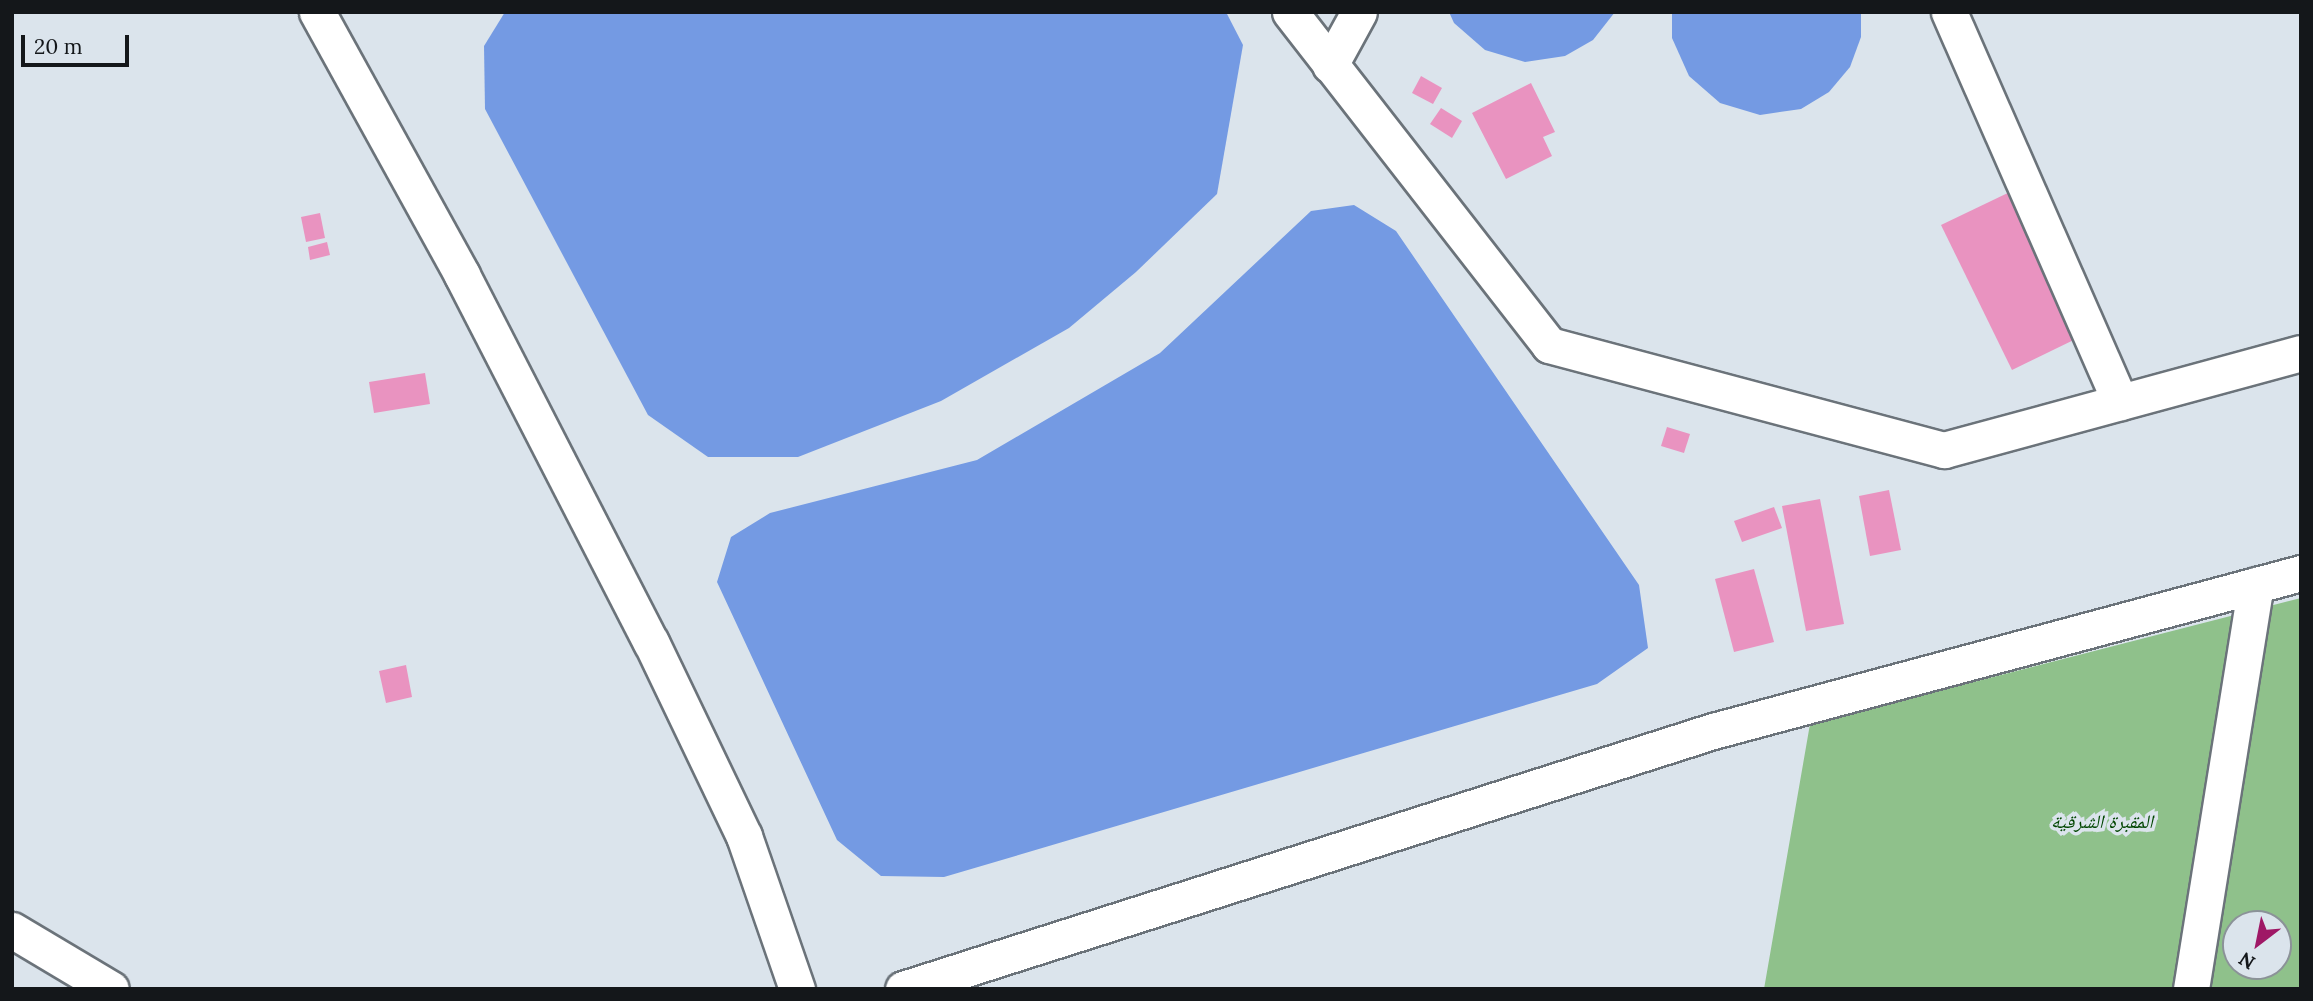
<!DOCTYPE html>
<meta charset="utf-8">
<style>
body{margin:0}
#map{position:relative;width:2313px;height:1001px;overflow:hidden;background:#dbe4ec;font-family:Lora,"Noto Naskh Arabic",serif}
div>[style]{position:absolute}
.green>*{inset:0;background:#8fc18b}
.water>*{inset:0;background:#749ae3}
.building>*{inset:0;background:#e993c0}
.roads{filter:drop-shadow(2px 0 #6b737a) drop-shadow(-2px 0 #6b737a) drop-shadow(0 2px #6b737a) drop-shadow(0 -2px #6b737a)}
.minor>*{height:35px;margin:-17.5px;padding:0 17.5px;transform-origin:17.5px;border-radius:17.5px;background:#fff}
span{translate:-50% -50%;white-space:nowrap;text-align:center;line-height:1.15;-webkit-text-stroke:7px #dbe4ec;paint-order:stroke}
.park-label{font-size:19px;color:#004600;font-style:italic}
.frame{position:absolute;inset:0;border:14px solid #14171a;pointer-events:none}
.north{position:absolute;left:2222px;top:910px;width:70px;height:70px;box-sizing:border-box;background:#dbe4ec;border:2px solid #8b9298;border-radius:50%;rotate:212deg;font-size:19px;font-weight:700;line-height:28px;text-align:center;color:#14171a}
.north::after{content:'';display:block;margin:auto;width:24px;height:32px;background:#9f1866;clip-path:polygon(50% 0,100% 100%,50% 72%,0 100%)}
.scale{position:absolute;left:21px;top:35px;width:108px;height:32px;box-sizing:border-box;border:4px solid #14171a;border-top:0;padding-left:9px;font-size:21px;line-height:24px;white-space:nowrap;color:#14171a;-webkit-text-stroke:5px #dbe4ec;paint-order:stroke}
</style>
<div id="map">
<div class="green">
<div style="clip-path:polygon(evenodd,2301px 598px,2301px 989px,1764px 989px,1810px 724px,2301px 598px,2236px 924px,2278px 924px,2278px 966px,2236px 966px,2236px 924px)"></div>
</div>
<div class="water">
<div style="clip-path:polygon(505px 12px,1226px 12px,1243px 45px,1217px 194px,1136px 272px,1069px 328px,941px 401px,798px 457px,708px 457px,648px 415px,485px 109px,484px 46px)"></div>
<div style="clip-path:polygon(1449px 12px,1615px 12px,1593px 40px,1565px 56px,1525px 62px,1485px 50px,1454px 23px)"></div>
<div style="clip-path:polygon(1672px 12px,1861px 12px,1861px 37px,1850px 67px,1829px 92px,1801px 109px,1760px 115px,1720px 103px,1689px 76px,1672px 38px)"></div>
<div style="clip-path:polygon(1354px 205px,1396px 231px,1639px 585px,1648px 648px,1597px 684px,944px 877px,881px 876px,837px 840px,717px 582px,731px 537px,770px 513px,977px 460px,1160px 353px,1311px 211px)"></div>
</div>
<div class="building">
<div style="clip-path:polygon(1421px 76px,1442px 88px,1433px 104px,1412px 93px)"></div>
<div style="clip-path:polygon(1531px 83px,1555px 132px,1543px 137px,1552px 156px,1506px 179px,1472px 113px)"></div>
<div style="clip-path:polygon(1441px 108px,1462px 121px,1452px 138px,1430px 124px)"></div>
<div style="clip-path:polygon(2014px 190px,2086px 334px,2012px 370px,1941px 225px)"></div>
<div style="clip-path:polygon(320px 213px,325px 238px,306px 242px,301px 217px)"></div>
<div style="clip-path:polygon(327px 242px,330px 255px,310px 260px,308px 247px)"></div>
<div style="clip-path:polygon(425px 373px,430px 404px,374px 413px,369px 382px)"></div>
<div style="clip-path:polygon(1667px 427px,1690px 434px,1684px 453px,1661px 446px)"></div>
<div style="clip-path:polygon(1889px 490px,1901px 550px,1870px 556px,1859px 496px)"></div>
<div style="clip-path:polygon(1820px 499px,1844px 624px,1806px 631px,1782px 506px)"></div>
<div style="clip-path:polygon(1774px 507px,1782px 528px,1742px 542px,1734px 521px)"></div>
<div style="clip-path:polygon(1754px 569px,1774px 642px,1734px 652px,1715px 579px)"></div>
<div style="clip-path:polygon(406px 665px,412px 697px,386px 703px,379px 671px)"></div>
</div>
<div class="roads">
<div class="minor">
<div style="left:317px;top:12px;width:300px;rotate:61.1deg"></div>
<div style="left:462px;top:275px;width:413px;rotate:62.8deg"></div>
<div style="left:651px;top:642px;width:215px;rotate:64.4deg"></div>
<div style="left:744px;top:836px;width:162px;rotate:70.9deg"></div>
<div style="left:1290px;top:12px;width:422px;rotate:52.1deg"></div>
<div style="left:1549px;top:345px;width:409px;rotate:14.9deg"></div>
<div style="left:1944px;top:450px;width:370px;rotate:-15.2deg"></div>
<div style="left:1949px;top:12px;width:426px;rotate:66.3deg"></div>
<div style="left:1330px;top:65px;width:60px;rotate:-61.3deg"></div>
<div style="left:12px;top:930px;width:115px;rotate:30.8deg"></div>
<div style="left:903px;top:989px;width:850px;rotate:-17.67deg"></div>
<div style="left:1713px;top:731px;width:609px;rotate:-15.04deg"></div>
<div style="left:2191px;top:989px;width:409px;rotate:-80.9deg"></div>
</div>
</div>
<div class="park-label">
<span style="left:2102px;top:822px">المقبرة الشرقية</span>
</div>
<div class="frame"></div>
<div class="north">N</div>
<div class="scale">20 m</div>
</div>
